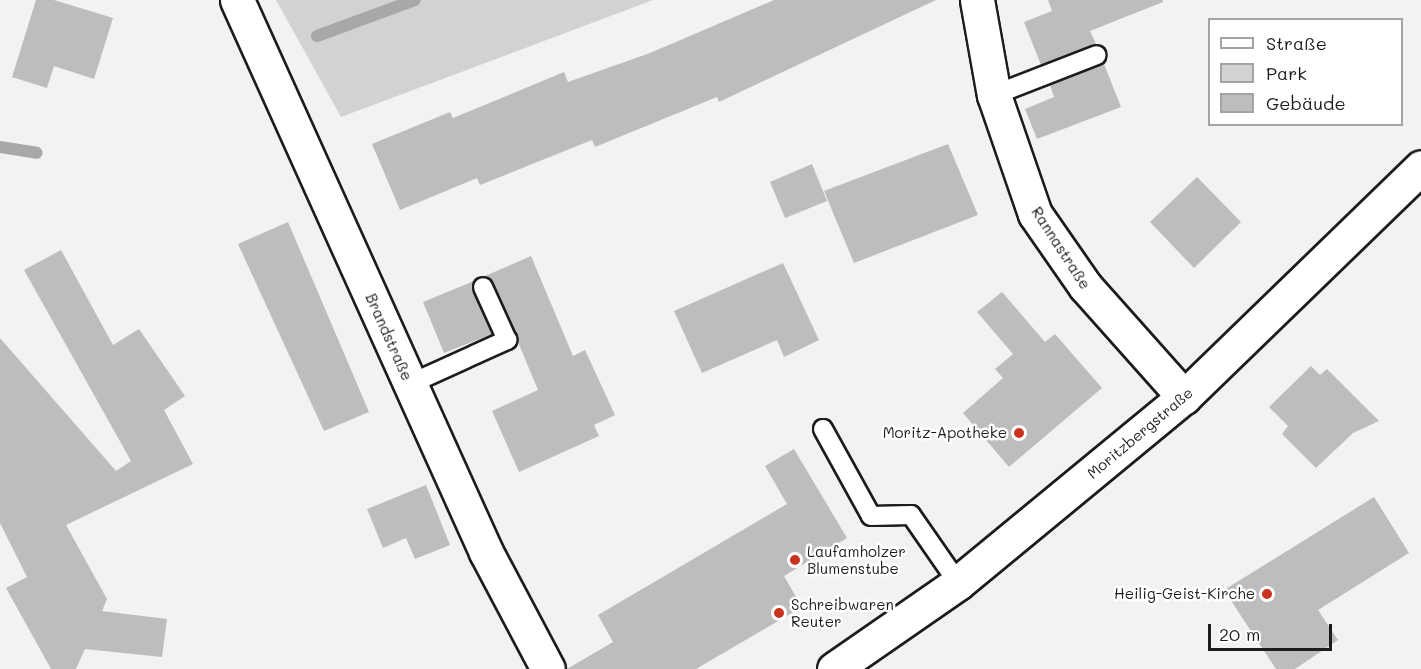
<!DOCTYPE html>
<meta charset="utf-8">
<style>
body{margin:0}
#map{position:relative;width:1421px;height:669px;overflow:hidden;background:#f2f2f2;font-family:Mali,sans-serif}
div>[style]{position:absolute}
.green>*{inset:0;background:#d2d2d2}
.stream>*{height:12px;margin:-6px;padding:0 6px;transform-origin:6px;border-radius:6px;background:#a8a8a8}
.building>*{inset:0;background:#bdbdbd}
.roads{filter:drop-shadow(2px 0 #1c1c1c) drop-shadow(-2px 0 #1c1c1c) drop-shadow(0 2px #1c1c1c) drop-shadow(0 -2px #1c1c1c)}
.lane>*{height:18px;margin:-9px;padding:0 9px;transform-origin:9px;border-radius:9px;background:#fff}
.street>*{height:33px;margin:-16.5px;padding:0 16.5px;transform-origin:16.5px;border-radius:16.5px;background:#fff}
.dots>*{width:16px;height:16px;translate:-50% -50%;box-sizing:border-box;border:3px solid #fff;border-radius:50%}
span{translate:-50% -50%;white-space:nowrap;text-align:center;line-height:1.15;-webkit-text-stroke:5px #fff;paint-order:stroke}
.street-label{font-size:15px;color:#1c1c1c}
.poi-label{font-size:15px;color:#1c1c1c}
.right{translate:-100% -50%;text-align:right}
.left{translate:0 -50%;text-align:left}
.legend{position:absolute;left:1208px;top:18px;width:195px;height:108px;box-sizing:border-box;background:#fff;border:2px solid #a4a4a4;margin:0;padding:8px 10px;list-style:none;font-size:18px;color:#1c1c1c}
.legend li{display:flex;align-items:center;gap:12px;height:30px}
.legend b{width:30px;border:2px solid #a4a4a4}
.scale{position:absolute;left:1208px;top:624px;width:124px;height:27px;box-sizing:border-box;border:3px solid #1c1c1c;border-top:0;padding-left:8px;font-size:18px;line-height:21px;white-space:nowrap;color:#1c1c1c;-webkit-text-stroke:4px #fff;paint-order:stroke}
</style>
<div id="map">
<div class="green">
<div style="clip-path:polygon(276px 0,653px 0,341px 117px)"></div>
</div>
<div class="stream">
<div style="left:317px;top:36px;width:104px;rotate:-20.2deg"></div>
<div style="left:0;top:147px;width:37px;rotate:9deg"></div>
</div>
<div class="building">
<div style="clip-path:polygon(36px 0,54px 0,113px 18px,94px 79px,54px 66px,47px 88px,12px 77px)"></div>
<div style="clip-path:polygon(774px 0,936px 0,719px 102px,717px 97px,595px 147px,592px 140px,480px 185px,477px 178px,400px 210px,372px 144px,450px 112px,453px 118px,564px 72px,568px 82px,650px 53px)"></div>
<div style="clip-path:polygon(1048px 0,1163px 0,1163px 2px,1090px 31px,1096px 44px,1041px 65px,1024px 22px,1052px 11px)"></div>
<div style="clip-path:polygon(1104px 64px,1121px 107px,1037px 139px,1025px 109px,1054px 97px,1050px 85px)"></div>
<div style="clip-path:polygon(948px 144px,978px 215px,854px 263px,824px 191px)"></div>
<div style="clip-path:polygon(812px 164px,827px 201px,785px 218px,770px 182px)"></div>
<div style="clip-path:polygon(1197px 177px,1241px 222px,1194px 268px,1150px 222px)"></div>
<div style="clip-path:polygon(288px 222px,369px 412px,324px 431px,238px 244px)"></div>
<div style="clip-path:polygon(61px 250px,113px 345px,139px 329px,185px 396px,164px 410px,193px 464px,66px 525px,107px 599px,102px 611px,167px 619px,162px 657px,85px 649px,76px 669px,51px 669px,6px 588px,27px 577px,0 523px,0 338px,116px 471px,131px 461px,24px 270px)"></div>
<div style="clip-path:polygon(531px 256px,573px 356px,585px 350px,615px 415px,594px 425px,599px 436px,519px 472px,492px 411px,538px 390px,493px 282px,485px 276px)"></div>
<div style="clip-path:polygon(783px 263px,819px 340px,784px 357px,777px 340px,702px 373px,674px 311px)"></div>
<div style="clip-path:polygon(474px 281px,473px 292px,492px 334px,444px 353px,423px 302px)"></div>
<div style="clip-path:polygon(1002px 292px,1045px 342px,1055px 334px,1102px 388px,1009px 467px,963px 413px,1003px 378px,995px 369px,1013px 354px,977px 312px)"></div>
<div style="clip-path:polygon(1311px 366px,1320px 375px,1327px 369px,1379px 421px,1353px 433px,1316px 468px,1282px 434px,1288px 426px,1269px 407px)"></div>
<div style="clip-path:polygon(794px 449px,847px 538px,784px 576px,802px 607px,696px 669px,567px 669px,613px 642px,598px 615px,787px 504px,765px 466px)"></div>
<div style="clip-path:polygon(426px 485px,450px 545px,415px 559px,406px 538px,383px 548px,367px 509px)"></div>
<div style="clip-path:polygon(1374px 497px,1409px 553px,1318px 610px,1338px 640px,1295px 669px,1276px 669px,1224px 590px)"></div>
</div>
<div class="roads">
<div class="lane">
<div style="left:994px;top:95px;width:110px;rotate:-21.2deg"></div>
<div style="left:410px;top:384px;width:107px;rotate:-24.4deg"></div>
<div style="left:507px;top:340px;width:58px;rotate:-114.4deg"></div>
<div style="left:823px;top:429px;width:99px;rotate:61.1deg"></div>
<div style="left:871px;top:516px;width:40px;rotate:-1.4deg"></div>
<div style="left:911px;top:515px;width:83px;rotate:55.3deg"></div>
</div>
<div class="street">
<div style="left:237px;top:0;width:606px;rotate:65.72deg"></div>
<div style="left:486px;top:552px;width:132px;rotate:62.1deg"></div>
<div style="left:977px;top:0;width:97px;rotate:79.9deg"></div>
<div style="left:994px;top:95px;width:126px;rotate:71deg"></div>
<div style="left:1035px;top:214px;width:88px;rotate:55.2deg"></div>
<div style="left:1085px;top:286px;width:149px;rotate:48.3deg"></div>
<div style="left:834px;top:669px;width:151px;rotate:-34.7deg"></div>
<div style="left:958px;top:583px;width:293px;rotate:-39.5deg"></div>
<div style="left:1184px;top:397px;width:330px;rotate:-44.1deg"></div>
</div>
</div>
<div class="dots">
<div style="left:1019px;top:433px;background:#c8321e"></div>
<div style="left:795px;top:560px;background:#c8321e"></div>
<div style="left:1267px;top:594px;background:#c8321e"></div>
<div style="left:779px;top:613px;background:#c8321e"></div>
</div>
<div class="street-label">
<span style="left:1061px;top:248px;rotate:57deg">Rannastraße</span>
<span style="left:389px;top:337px;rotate:66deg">Brandstraße</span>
<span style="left:1140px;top:433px;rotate:-40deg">Moritzbergstraße</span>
</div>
<div class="poi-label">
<span class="right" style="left:1007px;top:433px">Moritz-Apotheke</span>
<span class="left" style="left:807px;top:560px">Laufamholzer<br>Blumenstube</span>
<span class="right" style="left:1255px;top:594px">Heilig-Geist-Kirche</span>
<span class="left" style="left:791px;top:613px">Schreibwaren<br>Reuter</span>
</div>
<ul class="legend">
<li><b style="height:8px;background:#fff"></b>Straße</li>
<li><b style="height:16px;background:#d2d2d2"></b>Park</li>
<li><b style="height:16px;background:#bdbdbd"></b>Gebäude</li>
</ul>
<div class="scale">20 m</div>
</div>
